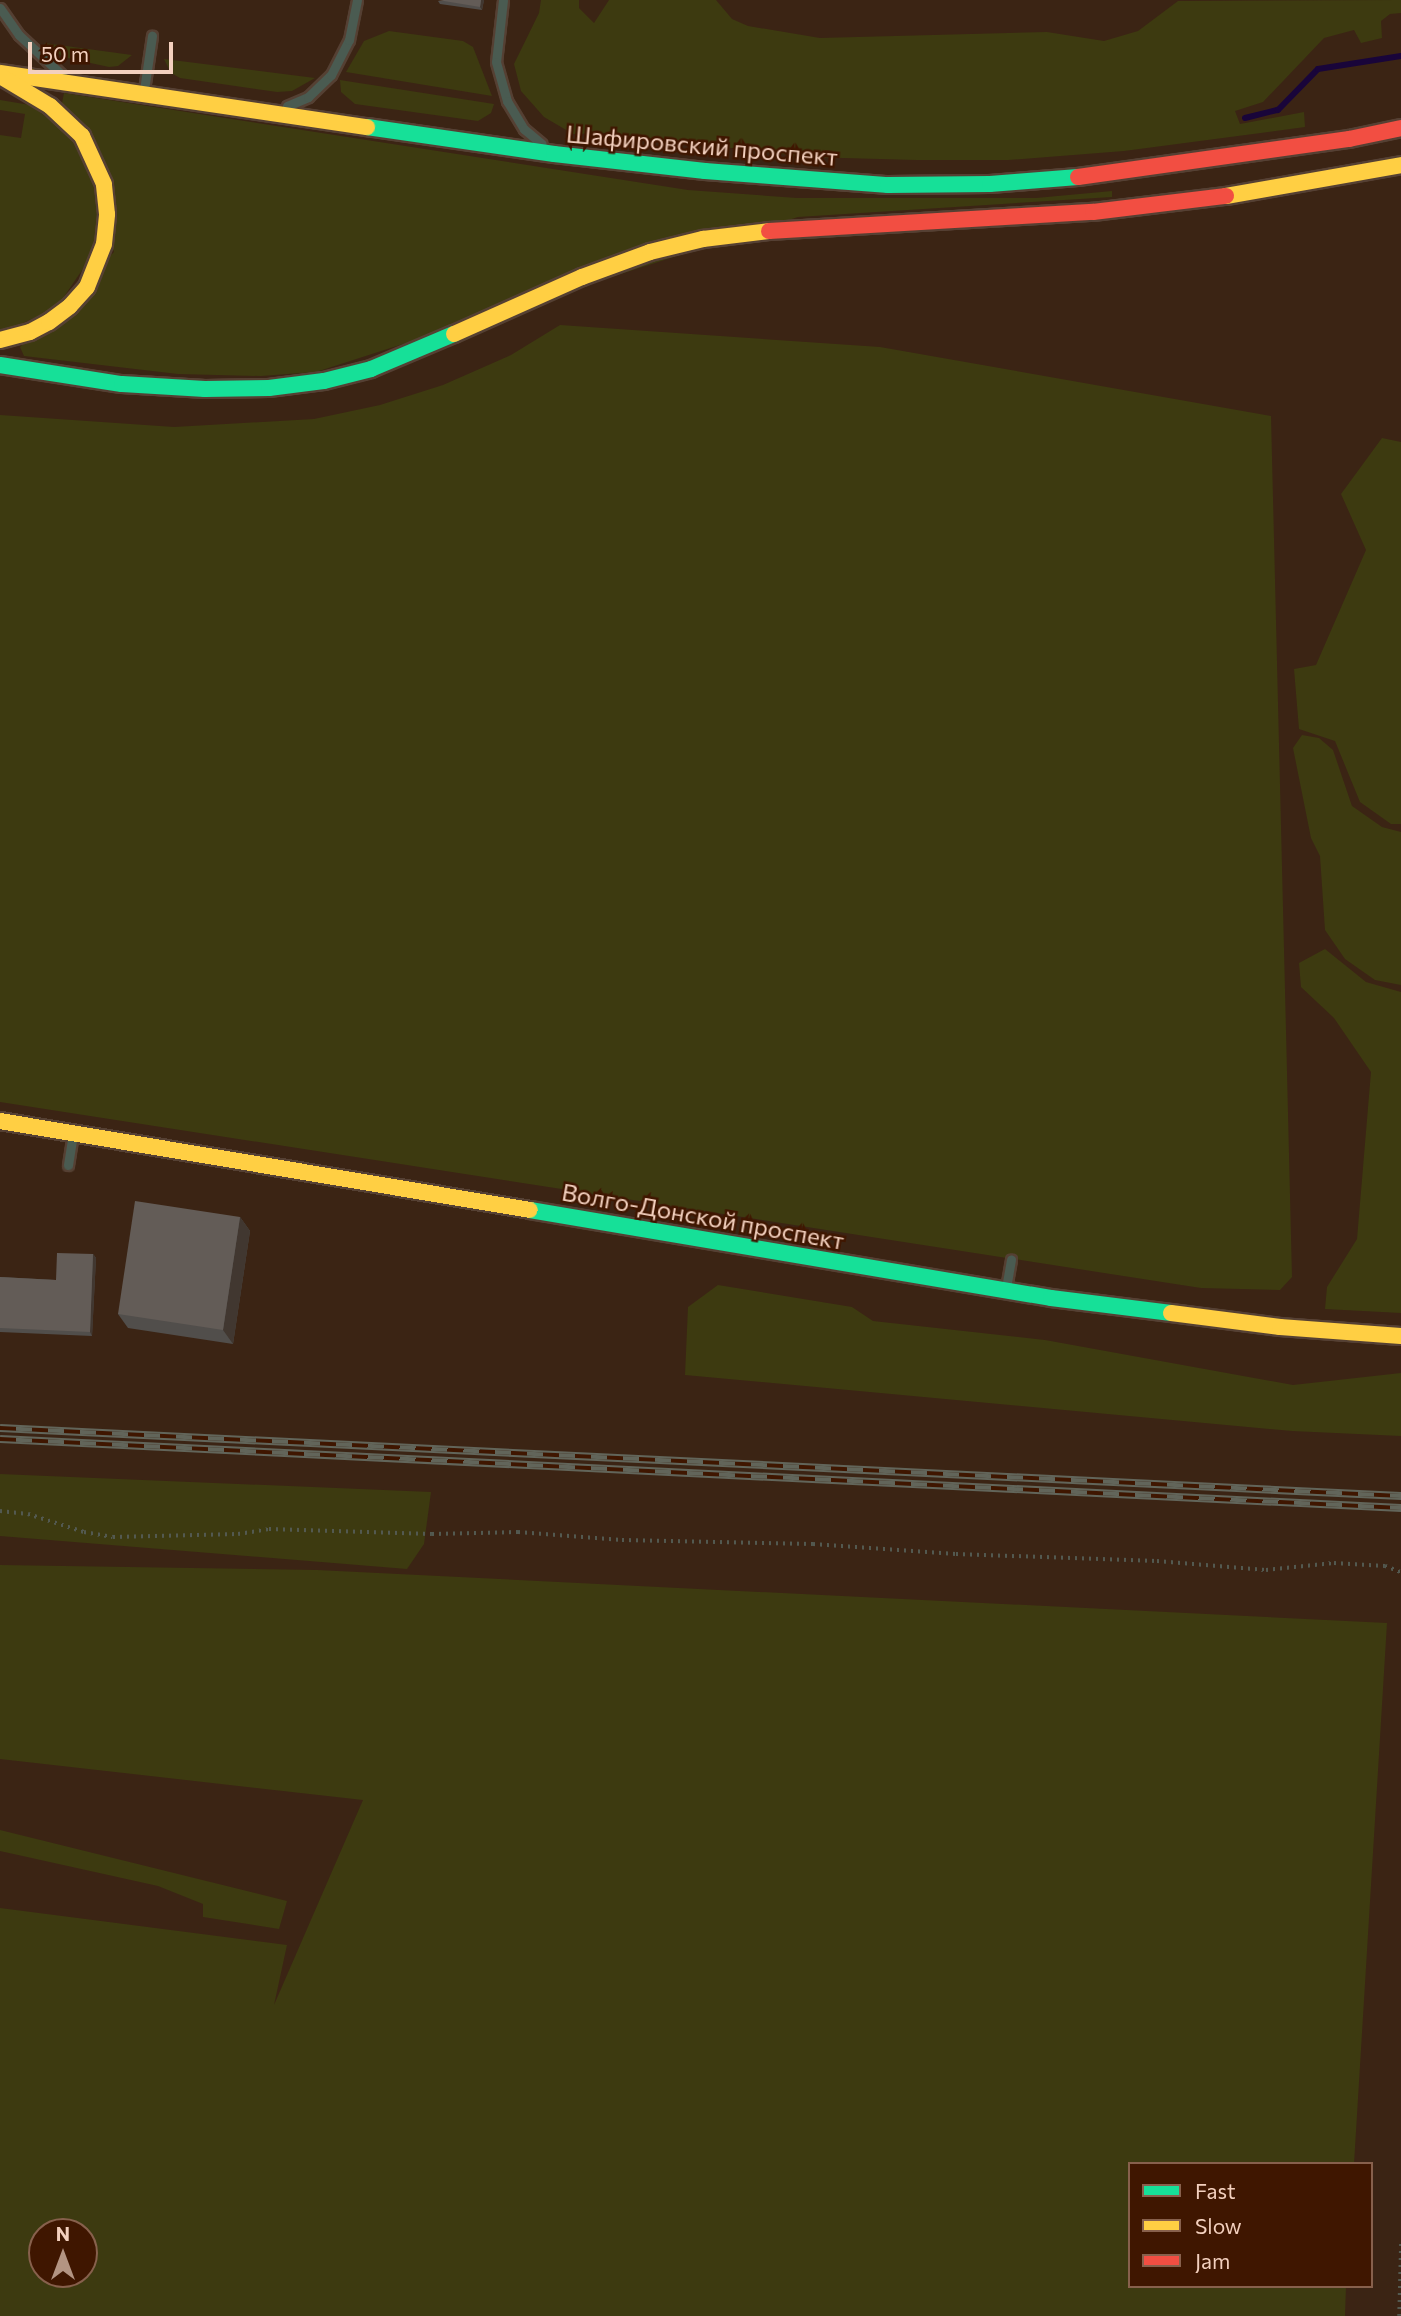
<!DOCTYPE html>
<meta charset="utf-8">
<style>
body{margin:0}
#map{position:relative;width:1401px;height:2316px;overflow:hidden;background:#3b2414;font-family:Commissioner,sans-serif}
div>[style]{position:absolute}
.green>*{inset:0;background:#3d3a10}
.stream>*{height:6px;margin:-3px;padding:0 3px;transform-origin:3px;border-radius:3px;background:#19053a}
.path>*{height:3.5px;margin-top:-1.75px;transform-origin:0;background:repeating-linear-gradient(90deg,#535950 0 2px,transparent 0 7px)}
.roads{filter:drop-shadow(2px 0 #554033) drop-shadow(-2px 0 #554033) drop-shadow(0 2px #554033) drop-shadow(0 -2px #554033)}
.lane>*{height:9px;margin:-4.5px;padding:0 4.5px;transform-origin:4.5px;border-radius:4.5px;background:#4a5b51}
.fast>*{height:16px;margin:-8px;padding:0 8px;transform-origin:8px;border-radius:8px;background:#16e098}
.slow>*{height:16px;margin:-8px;padding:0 8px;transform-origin:8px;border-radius:8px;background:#ffcf43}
.jam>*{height:16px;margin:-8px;padding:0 8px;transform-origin:8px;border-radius:8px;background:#f24e42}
.rail>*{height:8px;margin-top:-4px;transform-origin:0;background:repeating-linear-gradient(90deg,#3f1600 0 16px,#62655a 0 32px);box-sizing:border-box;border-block:2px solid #62655a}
.wall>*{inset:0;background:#514e4b}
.shaded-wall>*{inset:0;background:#413730}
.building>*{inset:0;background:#635c57}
span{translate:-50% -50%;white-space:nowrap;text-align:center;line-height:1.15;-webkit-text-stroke:5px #3f1600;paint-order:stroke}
.street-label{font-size:24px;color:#f3d0be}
.legend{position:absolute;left:1128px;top:2162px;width:245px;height:126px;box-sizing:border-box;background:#3f1600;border:2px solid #87604c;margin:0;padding:9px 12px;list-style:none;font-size:21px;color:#f3d0be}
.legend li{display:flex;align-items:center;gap:14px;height:35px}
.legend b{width:35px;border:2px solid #87604c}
.north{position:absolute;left:28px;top:2218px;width:70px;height:70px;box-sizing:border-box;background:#3f1600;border:2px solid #87604c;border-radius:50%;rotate:0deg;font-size:19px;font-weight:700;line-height:28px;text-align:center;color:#f3d0be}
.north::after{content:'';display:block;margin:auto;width:24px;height:32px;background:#b39482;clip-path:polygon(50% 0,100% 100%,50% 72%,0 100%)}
.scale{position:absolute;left:28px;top:42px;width:145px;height:32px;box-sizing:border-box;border:4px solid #f3d0be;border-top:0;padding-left:9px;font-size:21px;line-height:24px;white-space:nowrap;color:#f3d0be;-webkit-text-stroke:5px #3f1600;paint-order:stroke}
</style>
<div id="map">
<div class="green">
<div style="clip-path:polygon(541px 0,579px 0,579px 8px,594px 23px,609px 0,716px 0,732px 19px,748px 26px,820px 38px,1047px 32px,1104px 41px,1138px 31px,1178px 1px,1401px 0,1401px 13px,1390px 14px,1381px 21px,1382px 38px,1361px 43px,1354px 30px,1324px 38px,1263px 102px,1235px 111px,1240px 124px,1304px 112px,1305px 127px,1124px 151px,1008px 160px,917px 160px,806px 157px,608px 133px,573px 134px,544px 117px,521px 91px,514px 64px,539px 13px)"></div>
<div style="clip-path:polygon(389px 31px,463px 41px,473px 47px,492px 96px,346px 72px,364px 41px)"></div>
<div style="clip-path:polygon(44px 43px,132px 55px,118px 66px,109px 67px,63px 57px)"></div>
<div style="clip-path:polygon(164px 59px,315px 78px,292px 91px,277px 92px,180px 78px,171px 73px)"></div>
<div style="clip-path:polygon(340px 80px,494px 104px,491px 113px,478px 121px,355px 104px,341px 92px)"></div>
<div style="clip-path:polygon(64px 93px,688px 190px,797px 198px,1036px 198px,1112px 191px,1112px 197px,798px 217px,316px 372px,261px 376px,178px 374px,24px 356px,20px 347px,114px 252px,62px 103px)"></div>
<div style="clip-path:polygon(0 100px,30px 105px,72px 136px,99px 201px,95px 251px,57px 307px,0 334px,0 135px,21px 138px,25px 114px,0 110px)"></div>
<div style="clip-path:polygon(560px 325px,880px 347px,1271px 416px,1292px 1277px,1280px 1290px,1201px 1288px,0 1102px,0 415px,174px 427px,314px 419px,380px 405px,443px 385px,511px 355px)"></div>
<div style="clip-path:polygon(1382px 438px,1401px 442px,1401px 824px,1391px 824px,1360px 802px,1335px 741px,1299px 729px,1294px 669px,1316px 665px,1366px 550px,1341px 494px)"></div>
<div style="clip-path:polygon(1302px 735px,1319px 738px,1333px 750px,1352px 806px,1382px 827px,1401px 832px,1401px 985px,1375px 980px,1345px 959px,1325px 930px,1320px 856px,1311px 838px,1293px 748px)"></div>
<div style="clip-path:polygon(1325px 949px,1366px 982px,1401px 992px,1401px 1313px,1325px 1309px,1327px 1287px,1357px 1239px,1371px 1072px,1334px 1018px,1301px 987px,1299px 963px)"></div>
<div style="clip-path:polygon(718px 1285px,852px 1307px,873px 1321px,1045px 1340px,1293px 1385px,1401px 1373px,1401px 1436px,1292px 1431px,685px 1375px,688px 1307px)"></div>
<div style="clip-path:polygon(0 1474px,431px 1492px,424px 1544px,407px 1569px,0 1536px)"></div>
<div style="clip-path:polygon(evenodd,0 1565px,317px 1570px,1387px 1623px,1354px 2164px,1130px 2164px,1130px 2286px,1346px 2286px,1345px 2316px,0 2316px,0 1908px,287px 1945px,274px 2005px,363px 1800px,0 1759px,0 1565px,42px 2232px,84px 2232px,84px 2274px,42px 2274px,42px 2232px)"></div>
<div style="clip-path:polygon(0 1830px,287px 1901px,279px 1929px,203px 1917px,203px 1904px,158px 1886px,0 1851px)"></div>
</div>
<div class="stream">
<div style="left:1245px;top:118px;width:34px;rotate:-14deg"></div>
<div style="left:1278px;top:110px;width:57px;rotate:-45.7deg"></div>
<div style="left:1318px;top:69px;width:84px;rotate:-8.9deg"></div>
</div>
<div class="path">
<div style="left:0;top:1511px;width:28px;rotate:6deg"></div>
<div style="left:28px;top:1514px;width:59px;rotate:17.8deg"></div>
<div style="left:84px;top:1532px;width:29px;rotate:10deg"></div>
<div style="left:113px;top:1537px;width:125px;rotate:-1.4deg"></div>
<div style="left:238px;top:1534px;width:31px;rotate:-9deg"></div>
<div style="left:269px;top:1529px;width:163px;rotate:1.8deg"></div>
<div style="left:432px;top:1534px;width:86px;rotate:-1.3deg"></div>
<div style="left:518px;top:1532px;width:104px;rotate:4.4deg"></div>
<div style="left:622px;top:1540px;width:191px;rotate:1.2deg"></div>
<div style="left:813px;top:1544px;width:143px;rotate:4deg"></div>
<div style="left:956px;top:1554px;width:201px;rotate:2deg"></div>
<div style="left:1157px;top:1561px;width:109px;rotate:4.7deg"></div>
<div style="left:1266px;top:1570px;width:68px;rotate:-5.9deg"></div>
<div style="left:1334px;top:1563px;width:51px;rotate:3.4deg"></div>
<div style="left:1385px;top:1566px;width:17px;rotate:21deg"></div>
<div style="left:1399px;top:2316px;width:75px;rotate:-88.5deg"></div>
</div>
<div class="roads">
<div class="lane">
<div style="left:503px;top:0;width:62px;rotate:96.4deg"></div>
<div style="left:496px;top:62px;width:41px;rotate:74.2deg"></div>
<div style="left:507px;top:101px;width:33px;rotate:59deg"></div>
<div style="left:524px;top:129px;width:23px;rotate:40deg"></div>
<div style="left:0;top:8px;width:33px;rotate:55deg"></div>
<div style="left:19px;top:35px;width:59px;rotate:42.9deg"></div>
<div style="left:144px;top:90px;width:55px;rotate:-81.6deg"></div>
<div style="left:287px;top:106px;width:23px;rotate:-23deg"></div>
<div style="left:308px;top:97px;width:32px;rotate:-44deg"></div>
<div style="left:331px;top:75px;width:39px;rotate:-63deg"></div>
<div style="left:349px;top:40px;width:41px;rotate:-78.7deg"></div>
<div style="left:68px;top:1165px;width:30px;rotate:-81deg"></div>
<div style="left:1006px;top:1288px;width:29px;rotate:-80deg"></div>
</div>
<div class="fast">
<div style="left:367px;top:127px;width:189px;rotate:8.2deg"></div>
<div style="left:554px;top:154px;width:152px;rotate:6.4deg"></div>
<div style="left:705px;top:171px;width:184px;rotate:4.4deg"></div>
<div style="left:888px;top:185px;width:102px;rotate:-0.6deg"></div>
<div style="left:990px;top:184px;width:88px;rotate:-4.5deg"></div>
<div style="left:0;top:365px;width:123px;rotate:8.9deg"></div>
<div style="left:122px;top:384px;width:83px;rotate:3.4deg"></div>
<div style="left:205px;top:389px;width:64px;rotate:-0.9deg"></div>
<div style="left:269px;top:388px;width:55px;rotate:-7.3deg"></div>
<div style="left:324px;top:381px;width:49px;rotate:-14.3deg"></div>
<div style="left:371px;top:369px;width:90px;rotate:-22.9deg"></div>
<div style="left:530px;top:1210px;width:528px;rotate:9.59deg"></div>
<div style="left:1051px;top:1298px;width:121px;rotate:7.1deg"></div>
</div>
<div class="slow">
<div style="left:0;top:73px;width:371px;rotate:8.4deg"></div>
<div style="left:1226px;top:196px;width:178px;rotate:-10deg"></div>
<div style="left:454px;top:334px;width:140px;rotate:-24deg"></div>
<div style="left:582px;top:277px;width:72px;rotate:-20.2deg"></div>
<div style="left:650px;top:252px;width:55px;rotate:-13.8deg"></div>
<div style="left:703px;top:239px;width:66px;rotate:-6.9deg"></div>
<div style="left:0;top:340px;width:31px;rotate:-15deg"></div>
<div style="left:30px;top:332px;width:21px;rotate:-28deg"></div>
<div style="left:49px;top:322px;width:26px;rotate:-37deg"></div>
<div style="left:70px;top:306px;width:25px;rotate:-48deg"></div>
<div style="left:87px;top:287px;width:46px;rotate:-68.4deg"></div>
<div style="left:104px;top:244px;width:30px;rotate:-84deg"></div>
<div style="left:107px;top:214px;width:30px;rotate:-96deg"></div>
<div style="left:104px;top:184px;width:53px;rotate:-114.6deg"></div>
<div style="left:82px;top:136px;width:44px;rotate:-136.8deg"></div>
<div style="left:50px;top:106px;width:56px;rotate:-148.9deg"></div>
<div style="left:0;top:1121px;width:537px;rotate:9.53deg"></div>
<div style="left:1171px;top:1313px;width:110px;rotate:7.3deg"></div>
<div style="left:1280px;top:1327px;width:121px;rotate:4.3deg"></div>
</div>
<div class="jam">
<div style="left:1078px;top:177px;width:274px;rotate:-8deg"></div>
<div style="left:1349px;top:139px;width:53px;rotate:-11.9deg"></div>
<div style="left:769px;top:231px;width:325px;rotate:-3.4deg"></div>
<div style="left:1093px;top:212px;width:134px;rotate:-6.9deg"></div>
</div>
</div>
<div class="rail">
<div style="left:0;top:1428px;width:1403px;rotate:2.78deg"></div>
<div style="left:0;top:1439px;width:1403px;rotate:2.82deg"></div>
</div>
<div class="wall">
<div style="clip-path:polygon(484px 0,482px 10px,440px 4px,438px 1px)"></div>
<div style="clip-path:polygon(240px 1217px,250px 1231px,233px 1344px,128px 1328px,118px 1314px)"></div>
<div style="clip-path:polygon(93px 1254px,96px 1258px,92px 1336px,0 1332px,0 1277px,56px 1280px)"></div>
</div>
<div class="shaded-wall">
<div style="clip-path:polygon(481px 0,484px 0,482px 10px,480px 7px)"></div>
<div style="clip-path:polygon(240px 1217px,250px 1231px,233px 1344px,223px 1330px)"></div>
<div style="clip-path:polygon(93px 1254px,96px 1258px,92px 1336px,90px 1332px)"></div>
</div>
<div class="building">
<div style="clip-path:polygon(438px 0,481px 0,480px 7px)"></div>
<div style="clip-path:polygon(135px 1201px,240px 1217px,223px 1330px,118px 1314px)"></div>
<div style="clip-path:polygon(57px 1253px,93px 1254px,90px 1332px,0 1328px,0 1277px,56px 1280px)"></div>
</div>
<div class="street-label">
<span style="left:702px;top:145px;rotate:5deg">Шафировский проспект</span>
<span style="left:703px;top:1216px;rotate:10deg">Волго-Донской проспект</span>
</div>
<ul class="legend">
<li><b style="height:9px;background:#16e098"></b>Fast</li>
<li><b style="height:9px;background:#ffcf43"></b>Slow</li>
<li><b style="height:9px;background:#f24e42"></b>Jam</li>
</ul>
<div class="north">N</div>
<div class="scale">50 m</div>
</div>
